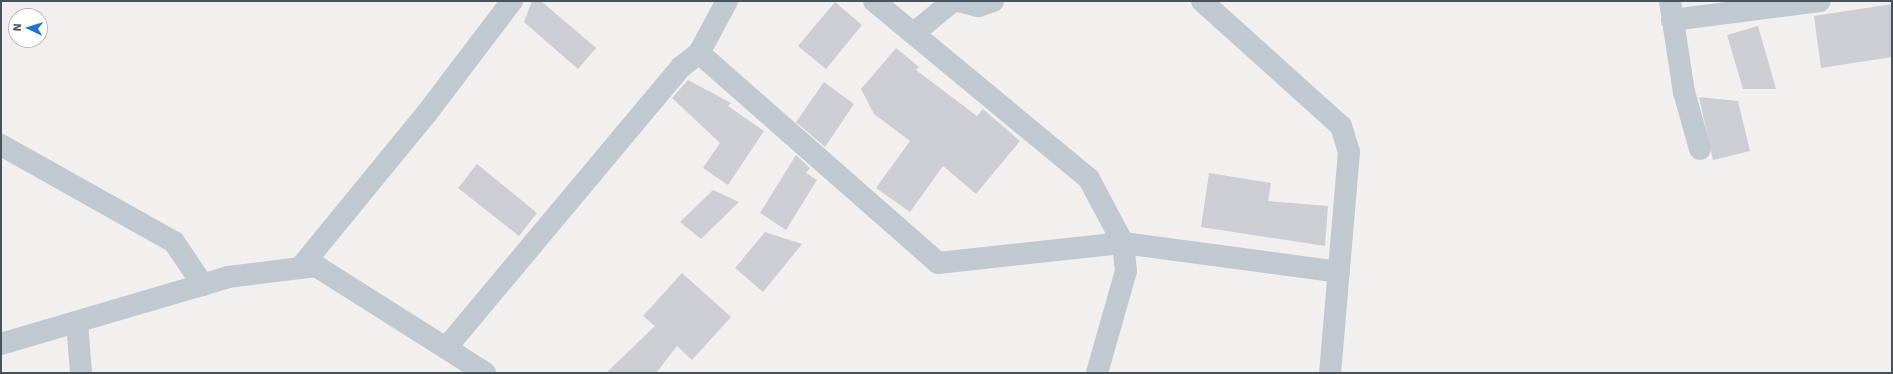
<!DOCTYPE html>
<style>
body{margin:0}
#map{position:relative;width:1893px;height:374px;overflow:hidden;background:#f2efef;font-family:"IBM Plex Sans",sans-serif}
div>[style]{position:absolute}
.building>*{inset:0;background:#ccced4}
.minor>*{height:22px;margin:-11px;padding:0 11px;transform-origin:11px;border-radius:11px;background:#c0c9d0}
span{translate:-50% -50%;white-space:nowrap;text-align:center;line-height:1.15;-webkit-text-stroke:3px #fff;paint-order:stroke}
.frame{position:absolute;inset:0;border:2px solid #48525c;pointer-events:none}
.north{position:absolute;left:8px;top:8px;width:40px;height:40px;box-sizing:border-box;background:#fff;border:1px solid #b6babe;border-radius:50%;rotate:274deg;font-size:11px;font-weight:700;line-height:16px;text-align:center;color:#48525c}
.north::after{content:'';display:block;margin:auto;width:14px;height:18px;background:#2070db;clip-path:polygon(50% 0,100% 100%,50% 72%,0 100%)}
</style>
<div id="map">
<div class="building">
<div style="clip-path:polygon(532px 1px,541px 1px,596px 48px,578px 69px,524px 22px)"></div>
<div style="clip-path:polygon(835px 2px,862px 25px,826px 69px,798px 46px)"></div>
<div style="clip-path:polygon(1892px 4px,1892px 57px,1821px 68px,1814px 16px)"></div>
<div style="clip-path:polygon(1758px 26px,1776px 89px,1743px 89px,1727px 35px)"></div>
<div style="clip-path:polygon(896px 48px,919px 67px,916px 70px,977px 116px,983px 109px,1020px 141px,976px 194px,943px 166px,910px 212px,876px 188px,910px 141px,874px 114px,861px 89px)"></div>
<div style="clip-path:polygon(688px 80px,731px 103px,728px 106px,764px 131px,728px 185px,703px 168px,720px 143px,672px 98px)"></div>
<div style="clip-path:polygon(824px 82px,854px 104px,825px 147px,796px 122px)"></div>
<div style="clip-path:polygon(1699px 97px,1738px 101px,1750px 151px,1713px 160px)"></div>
<div style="clip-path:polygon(796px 155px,810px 168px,806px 173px,817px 180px,786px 230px,760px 213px)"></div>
<div style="clip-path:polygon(477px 164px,537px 213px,519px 236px,458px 188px)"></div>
<div style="clip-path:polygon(1209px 173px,1271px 183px,1268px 201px,1328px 206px,1325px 246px,1201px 227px)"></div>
<div style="clip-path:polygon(713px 190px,739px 202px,701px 239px,680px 222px)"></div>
<div style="clip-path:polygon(765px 232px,802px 244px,763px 292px,735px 268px)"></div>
<div style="clip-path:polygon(682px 273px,731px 317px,692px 360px,677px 346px,656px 373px,606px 373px,655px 326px,643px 316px)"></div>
</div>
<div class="minor">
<div style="left:874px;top:1px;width:279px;rotate:39.6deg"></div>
<div style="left:1089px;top:179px;width:72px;rotate:62deg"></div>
<div style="left:1123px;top:243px;width:28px;rotate:84deg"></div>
<div style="left:1126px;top:271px;width:106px;rotate:105.9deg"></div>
<div style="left:959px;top:1px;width:20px;rotate:15deg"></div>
<div style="left:978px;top:6px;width:16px;rotate:-18deg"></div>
<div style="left:1202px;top:1px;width:187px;rotate:42deg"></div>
<div style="left:1341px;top:126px;width:27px;rotate:73deg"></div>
<div style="left:1349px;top:152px;width:222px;rotate:94.9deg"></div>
<div style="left:1670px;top:1px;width:92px;rotate:81.3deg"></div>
<div style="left:1684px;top:92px;width:59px;rotate:74.3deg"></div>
<div style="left:1672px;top:20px;width:149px;rotate:-7.3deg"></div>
<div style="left:914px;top:33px;width:50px;rotate:-39.4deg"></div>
<div style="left:699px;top:53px;width:318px;rotate:41.3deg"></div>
<div style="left:938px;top:263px;width:186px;rotate:-6.2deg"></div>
<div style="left:1123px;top:243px;width:218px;rotate:7.6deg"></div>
<div style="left:1px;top:145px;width:198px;rotate:29.3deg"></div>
<div style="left:174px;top:242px;width:52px;rotate:56deg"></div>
<div style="left:300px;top:268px;width:200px;rotate:-50.7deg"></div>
<div style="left:427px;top:113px;width:141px;rotate:-52.8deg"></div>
<div style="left:77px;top:322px;width:51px;rotate:85.5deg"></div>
<div style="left:1px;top:344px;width:237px;rotate:-16.4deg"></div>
<div style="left:228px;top:277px;width:89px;rotate:-7.1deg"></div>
<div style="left:316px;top:266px;width:200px;rotate:32.3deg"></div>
<div style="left:446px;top:348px;width:366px;rotate:-50.1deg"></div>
<div style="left:681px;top:67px;width:23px;rotate:-38deg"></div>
<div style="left:699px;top:53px;width:59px;rotate:-61.7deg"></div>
</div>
<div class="frame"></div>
<div class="north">N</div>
</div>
